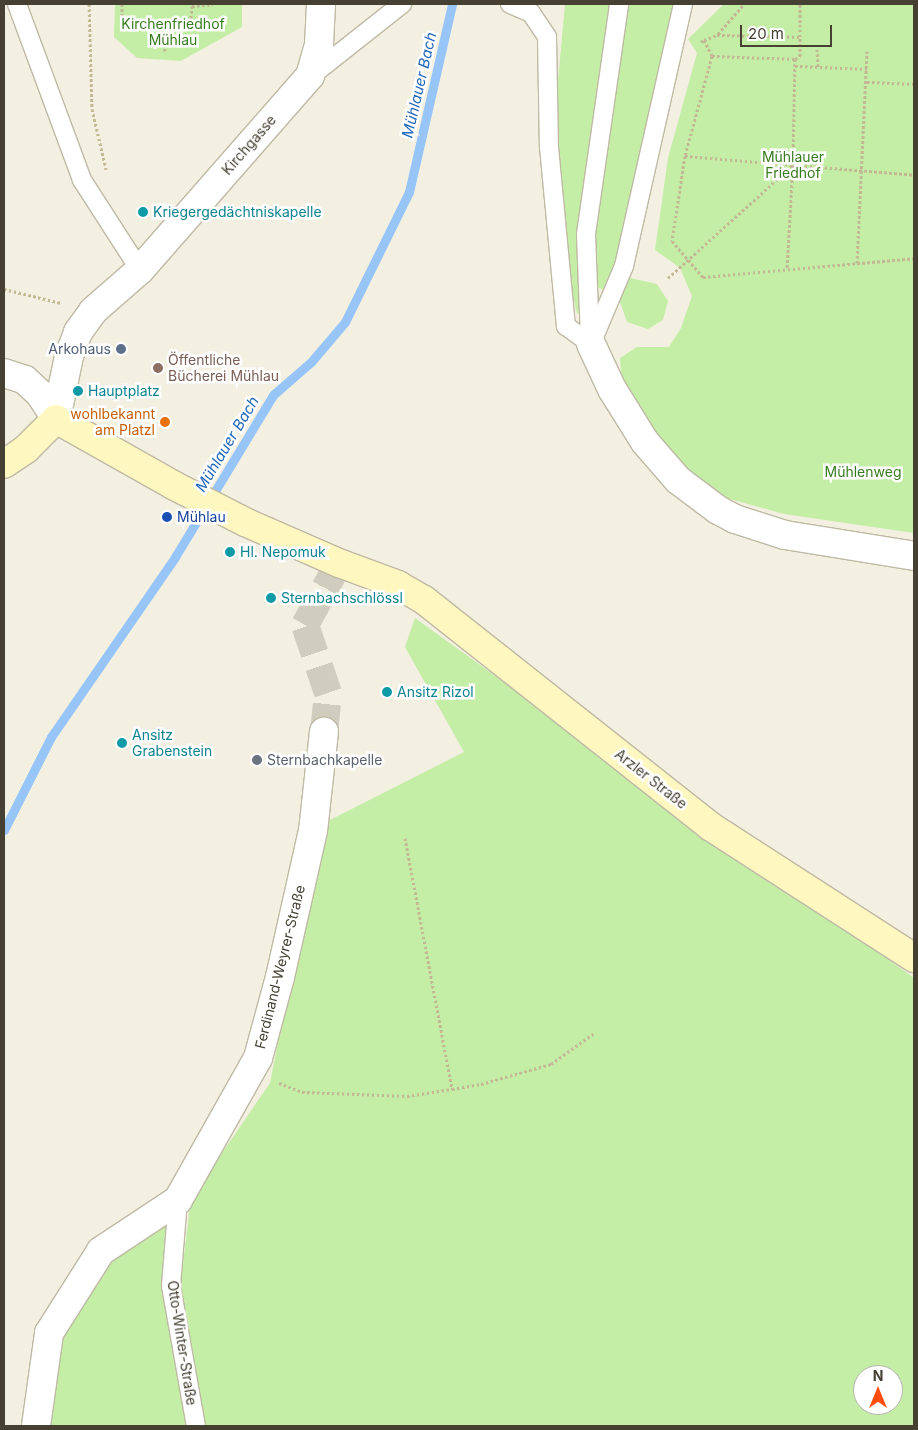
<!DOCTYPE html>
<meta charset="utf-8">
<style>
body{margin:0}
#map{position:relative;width:918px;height:1430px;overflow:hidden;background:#f3f0e2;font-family:Inter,sans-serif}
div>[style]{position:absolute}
.green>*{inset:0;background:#c4eda6}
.stream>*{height:9px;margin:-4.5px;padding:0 4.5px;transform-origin:4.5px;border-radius:4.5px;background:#97c5f8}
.minor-tunnel>*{height:28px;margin-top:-14px;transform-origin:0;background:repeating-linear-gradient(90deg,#d0cdbf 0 28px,transparent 0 42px)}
.path>*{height:3px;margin-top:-1.5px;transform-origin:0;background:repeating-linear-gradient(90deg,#c3b894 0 2.5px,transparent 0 5px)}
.roads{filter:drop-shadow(1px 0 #bfb9a4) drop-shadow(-1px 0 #bfb9a4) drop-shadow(0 1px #bfb9a4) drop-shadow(0 -1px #bfb9a4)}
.service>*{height:18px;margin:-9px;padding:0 9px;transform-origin:9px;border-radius:9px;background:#fff}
.minor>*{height:28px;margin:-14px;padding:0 14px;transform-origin:14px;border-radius:14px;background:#fff}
.secondary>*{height:28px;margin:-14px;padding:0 14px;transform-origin:14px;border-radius:14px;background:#fff7c0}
.dots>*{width:14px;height:14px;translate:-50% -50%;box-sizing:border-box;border:2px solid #fff;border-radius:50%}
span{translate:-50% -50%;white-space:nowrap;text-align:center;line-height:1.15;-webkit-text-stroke:5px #fff;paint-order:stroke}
.park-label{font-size:14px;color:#387c20}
.street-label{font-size:14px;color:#454032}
.culture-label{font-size:14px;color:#0d838f}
.left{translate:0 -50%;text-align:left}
.service-label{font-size:14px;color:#4e5e75}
.right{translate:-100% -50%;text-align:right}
.education-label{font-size:14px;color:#785e54}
.food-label{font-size:14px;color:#c56008}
.transit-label{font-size:14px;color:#164399}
.worship-label{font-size:14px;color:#5b616d}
.water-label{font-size:15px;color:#2168bb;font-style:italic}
.frame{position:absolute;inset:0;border:5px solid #454032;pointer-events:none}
.north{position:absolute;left:853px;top:1365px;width:50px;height:50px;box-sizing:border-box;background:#fff;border:1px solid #b5b3ad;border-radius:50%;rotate:0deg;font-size:14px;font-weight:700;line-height:20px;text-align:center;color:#454032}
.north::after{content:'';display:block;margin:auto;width:18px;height:22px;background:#ff4e0d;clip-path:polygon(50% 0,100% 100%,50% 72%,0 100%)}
.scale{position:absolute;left:740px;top:25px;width:92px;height:22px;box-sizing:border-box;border:2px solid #454032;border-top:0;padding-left:6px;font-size:15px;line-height:18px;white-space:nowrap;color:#454032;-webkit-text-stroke:4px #fff;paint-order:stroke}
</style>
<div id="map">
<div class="green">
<div style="clip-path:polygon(115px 4px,242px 4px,242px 27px,181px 61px,137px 58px,114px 37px)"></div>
<div style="clip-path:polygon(565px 4px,677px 4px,620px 239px,630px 278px,657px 284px,668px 301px,663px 320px,648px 329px,627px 322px,619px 299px,596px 286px,595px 236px,581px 234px,582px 317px,577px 313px,568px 277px,556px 103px)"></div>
<div style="clip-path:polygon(724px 4px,914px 4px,914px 533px,784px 514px,719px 496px,668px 454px,622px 382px,620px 358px,637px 347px,669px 347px,681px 328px,692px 296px,680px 268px,655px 250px,668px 158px,697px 53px,688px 39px)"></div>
<div style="clip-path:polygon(evenodd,415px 618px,914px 978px,914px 1426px,200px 1426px,180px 1288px,191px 1198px,270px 1083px,322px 824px,464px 752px,405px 647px,415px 618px,863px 1375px,893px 1375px,893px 1405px,863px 1405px,863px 1375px)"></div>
<div style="clip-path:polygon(178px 1200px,171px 1286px,196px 1426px,33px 1426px,49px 1333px,101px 1251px)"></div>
</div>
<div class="stream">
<div style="left:4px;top:830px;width:104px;rotate:-63.2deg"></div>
<div style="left:51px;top:737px;width:219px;rotate:-55.4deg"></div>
<div style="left:175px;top:557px;width:189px;rotate:-58.8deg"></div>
<div style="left:273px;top:395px;width:50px;rotate:-41deg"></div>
<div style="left:311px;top:362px;width:52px;rotate:-49.6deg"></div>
<div style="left:345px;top:322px;width:145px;rotate:-63.8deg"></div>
<div style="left:409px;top:192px;width:193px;rotate:-77.1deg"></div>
</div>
<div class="minor-tunnel">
<div style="left:324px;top:732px;width:39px;rotate:-84deg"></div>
<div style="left:328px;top:693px;width:72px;rotate:-108.7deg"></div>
<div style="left:305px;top:625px;width:71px;rotate:-61.3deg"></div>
</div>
<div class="path">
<div style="left:89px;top:4px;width:105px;rotate:88.4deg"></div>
<div style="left:92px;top:109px;width:62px;rotate:76.9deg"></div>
<div style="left:122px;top:4px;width:18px;rotate:90deg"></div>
<div style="left:122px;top:22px;width:68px;rotate:5deg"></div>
<div style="left:190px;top:28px;width:22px;rotate:-85deg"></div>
<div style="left:192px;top:6px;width:21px;rotate:-5deg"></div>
<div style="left:162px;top:19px;width:32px;rotate:85deg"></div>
<div style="left:718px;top:34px;width:40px;rotate:-49deg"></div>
<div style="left:704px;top:40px;width:14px;rotate:-21deg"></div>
<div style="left:717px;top:35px;width:83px;rotate:1.4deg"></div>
<div style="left:800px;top:37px;width:33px;rotate:-90deg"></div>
<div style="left:701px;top:42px;width:4px;rotate:-34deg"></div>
<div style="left:704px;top:40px;width:18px;rotate:63deg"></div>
<div style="left:712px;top:56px;width:104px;rotate:105.1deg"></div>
<div style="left:685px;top:156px;width:86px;rotate:98.7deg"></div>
<div style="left:672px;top:241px;width:48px;rotate:49.3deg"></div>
<div style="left:703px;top:277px;width:212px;rotate:-5.1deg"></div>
<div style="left:817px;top:49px;width:18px;rotate:87deg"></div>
<div style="left:712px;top:56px;width:83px;rotate:2.1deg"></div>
<div style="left:795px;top:59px;width:106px;rotate:91.1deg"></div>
<div style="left:793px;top:165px;width:104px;rotate:93.3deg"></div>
<div style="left:795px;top:59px;width:6px;rotate:-31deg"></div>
<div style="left:800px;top:56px;width:19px;rotate:-90deg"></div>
<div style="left:795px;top:66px;width:72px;rotate:2.4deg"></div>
<div style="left:867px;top:82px;width:47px;rotate:2.4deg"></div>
<div style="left:685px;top:156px;width:230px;rotate:4.7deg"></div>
<div style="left:857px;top:263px;width:212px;rotate:-87.3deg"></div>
<div style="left:668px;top:278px;width:169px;rotate:-42.1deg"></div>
<div style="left:4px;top:289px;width:59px;rotate:13.8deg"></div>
<div style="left:405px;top:838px;width:255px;rotate:79.4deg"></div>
<div style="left:279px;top:1083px;width:25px;rotate:21deg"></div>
<div style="left:302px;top:1092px;width:105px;rotate:2.2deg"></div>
<div style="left:407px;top:1096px;width:46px;rotate:-8.8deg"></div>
<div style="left:452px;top:1089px;width:29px;rotate:-10deg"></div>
<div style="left:481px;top:1084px;width:73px;rotate:-15.9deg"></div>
<div style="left:551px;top:1064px;width:52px;rotate:-35.5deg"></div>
</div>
<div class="roads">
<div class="service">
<div style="left:17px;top:4px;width:188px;rotate:69.7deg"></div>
<div style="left:82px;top:180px;width:107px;rotate:57.2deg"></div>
<div style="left:510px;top:4px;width:23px;rotate:23deg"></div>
<div style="left:531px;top:13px;width:29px;rotate:56deg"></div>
<div style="left:547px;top:37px;width:110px;rotate:89deg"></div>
<div style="left:549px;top:147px;width:180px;rotate:84.6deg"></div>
<div style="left:566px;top:326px;width:31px;rotate:36deg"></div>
<div style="left:312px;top:75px;width:115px;rotate:-38.3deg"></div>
<div style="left:590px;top:339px;width:105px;rotate:-92.2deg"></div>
<div style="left:586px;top:234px;width:232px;rotate:-81.8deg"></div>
<div style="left:591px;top:344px;width:85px;rotate:-67.1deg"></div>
<div style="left:624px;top:266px;width:269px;rotate:-77.3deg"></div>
<div style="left:178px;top:1200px;width:86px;rotate:94.7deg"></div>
<div style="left:171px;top:1286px;width:142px;rotate:79.9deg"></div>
</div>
<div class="minor">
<div style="left:591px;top:344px;width:50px;rotate:65deg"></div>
<div style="left:612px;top:389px;width:62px;rotate:58.1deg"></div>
<div style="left:645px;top:442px;width:50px;rotate:49deg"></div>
<div style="left:678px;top:480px;width:50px;rotate:36.9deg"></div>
<div style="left:718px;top:510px;width:19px;rotate:28deg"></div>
<div style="left:735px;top:519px;width:52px;rotate:17.7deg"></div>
<div style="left:785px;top:535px;width:131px;rotate:9.2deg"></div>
<div style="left:4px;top:373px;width:22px;rotate:18deg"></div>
<div style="left:25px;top:380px;width:21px;rotate:43deg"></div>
<div style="left:40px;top:394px;width:30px;rotate:57deg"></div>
<div style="left:56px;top:419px;width:64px;rotate:-78.3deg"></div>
<div style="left:69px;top:356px;width:26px;rotate:-69deg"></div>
<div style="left:78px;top:332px;width:26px;rotate:-54deg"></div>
<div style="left:93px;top:311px;width:62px;rotate:-41.1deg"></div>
<div style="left:140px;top:270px;width:258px;rotate:-48.8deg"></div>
<div style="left:310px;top:76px;width:32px;rotate:-74deg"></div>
<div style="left:319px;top:45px;width:41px;rotate:-87.2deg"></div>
<div style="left:36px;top:1426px;width:94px;rotate:-82deg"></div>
<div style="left:49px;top:1333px;width:97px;rotate:-57.6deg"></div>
<div style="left:101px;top:1251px;width:92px;rotate:-33.5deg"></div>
<div style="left:178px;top:1200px;width:163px;rotate:-60.6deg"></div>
<div style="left:258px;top:1058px;width:84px;rotate:-74.8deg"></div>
<div style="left:280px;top:977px;width:150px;rotate:-77.3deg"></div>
<div style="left:313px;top:831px;width:100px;rotate:-83.7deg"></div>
</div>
<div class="secondary">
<div style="left:4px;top:464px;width:27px;rotate:-34deg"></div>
<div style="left:26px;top:449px;width:42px;rotate:-45deg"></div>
<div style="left:56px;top:419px;width:134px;rotate:29.4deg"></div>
<div style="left:173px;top:485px;width:81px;rotate:27.2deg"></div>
<div style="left:245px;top:522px;width:103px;rotate:23.6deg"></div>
<div style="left:339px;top:563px;width:63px;rotate:20.4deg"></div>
<div style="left:398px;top:585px;width:30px;rotate:30deg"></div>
<div style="left:424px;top:600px;width:365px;rotate:38.3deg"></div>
<div style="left:710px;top:826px;width:243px;rotate:32.9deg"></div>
</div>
</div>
<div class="dots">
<div style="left:143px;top:212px;background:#0f9aa8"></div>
<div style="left:121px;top:349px;background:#5c6f8a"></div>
<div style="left:158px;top:368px;background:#8d6e63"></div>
<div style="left:78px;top:391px;background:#0f9aa8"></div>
<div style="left:165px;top:422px;background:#e8710a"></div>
<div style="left:167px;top:517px;background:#1a4fb4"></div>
<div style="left:230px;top:552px;background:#0f9aa8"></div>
<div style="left:271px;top:598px;background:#0f9aa8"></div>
<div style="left:387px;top:692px;background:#0f9aa8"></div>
<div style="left:122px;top:743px;background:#0f9aa8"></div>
<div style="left:257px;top:760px;background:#6b7280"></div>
</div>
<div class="park-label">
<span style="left:173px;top:32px">Kirchenfriedhof<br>Mühlau</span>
<span style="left:793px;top:165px">Mühlauer<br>Friedhof</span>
<span style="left:863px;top:472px">Mühlenweg</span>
</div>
<div class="street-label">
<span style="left:249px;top:145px;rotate:-49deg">Kirchgasse</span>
<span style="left:651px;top:779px;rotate:38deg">Arzler Straße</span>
<span style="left:280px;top:967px;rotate:-76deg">Ferdinand-Weyrer-Straße</span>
<span style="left:182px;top:1343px;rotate:81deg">Otto-Winter-Straße</span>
</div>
<div class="culture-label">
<span class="left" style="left:153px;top:212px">Kriegergedächtniskapelle</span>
<span class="left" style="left:88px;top:391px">Hauptplatz</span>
<span class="left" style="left:240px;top:552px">Hl. Nepomuk</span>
<span class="left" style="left:281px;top:598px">Sternbachschlössl</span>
<span class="left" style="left:397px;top:692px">Ansitz Rizol</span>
<span class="left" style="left:132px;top:743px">Ansitz<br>Grabenstein</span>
</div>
<div class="service-label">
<span class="right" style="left:111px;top:349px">Arkohaus</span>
</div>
<div class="education-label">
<span class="left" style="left:168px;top:368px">Öffentliche<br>Bücherei Mühlau</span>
</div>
<div class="food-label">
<span class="right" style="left:155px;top:422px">wohlbekannt<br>am Platzl</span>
</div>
<div class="transit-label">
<span class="left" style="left:177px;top:517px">Mühlau</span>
</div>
<div class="worship-label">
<span class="left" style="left:267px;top:760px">Sternbachkapelle</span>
</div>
<div class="water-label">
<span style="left:419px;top:85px;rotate:-77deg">Mühlauer Bach</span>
<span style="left:227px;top:444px;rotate:-59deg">Mühlauer Bach</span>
</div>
<div class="frame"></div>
<div class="north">N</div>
<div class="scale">20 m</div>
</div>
